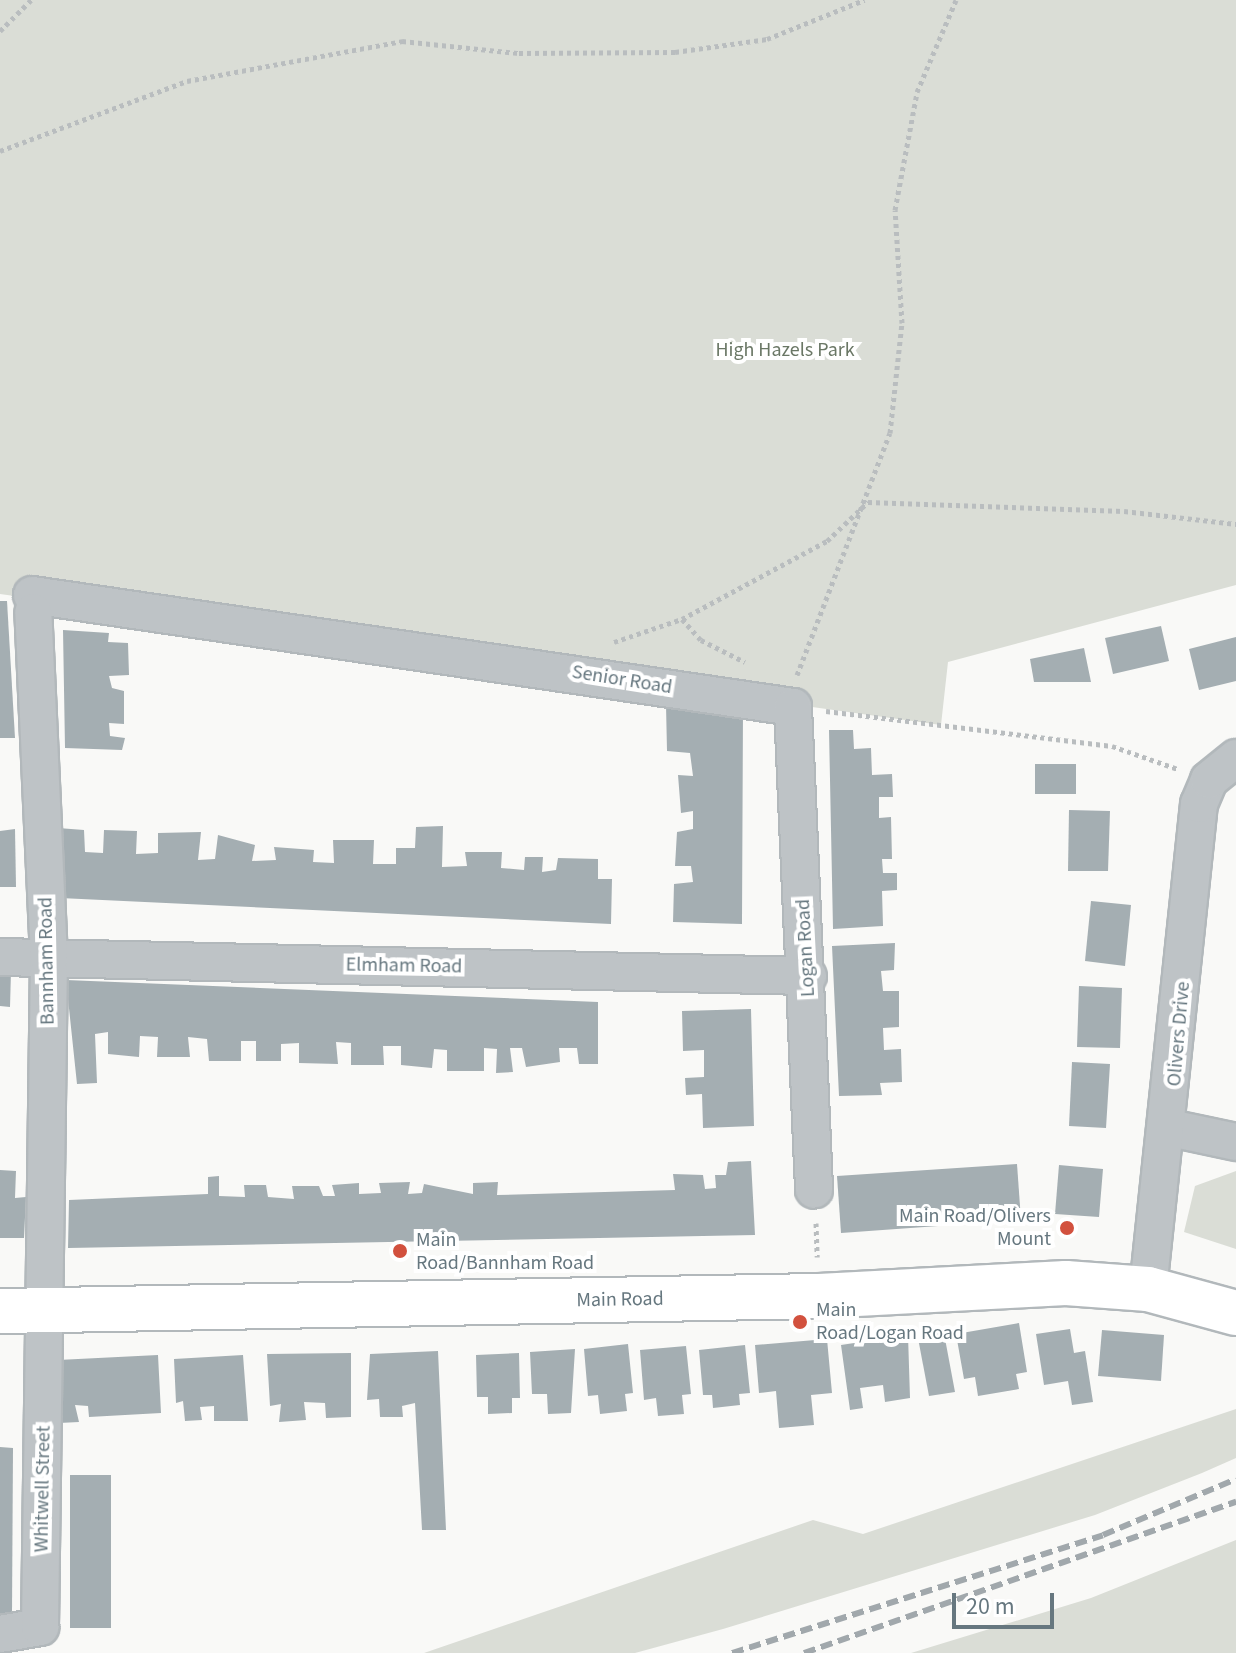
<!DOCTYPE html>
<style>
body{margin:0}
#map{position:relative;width:1236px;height:1653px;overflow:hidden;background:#f9f9f7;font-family:"Source Sans 3",sans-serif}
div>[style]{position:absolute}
.green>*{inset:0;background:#daddd6}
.building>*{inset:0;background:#a4aeb2}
.path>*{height:5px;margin-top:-2.5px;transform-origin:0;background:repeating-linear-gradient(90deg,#b9bdbf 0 4px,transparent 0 8px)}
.roads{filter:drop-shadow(2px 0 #b2b8bb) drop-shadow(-2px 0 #b2b8bb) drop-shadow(0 2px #b2b8bb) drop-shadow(0 -2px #b2b8bb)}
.minor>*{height:36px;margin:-18px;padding:0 18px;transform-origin:18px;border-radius:18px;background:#bec3c6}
.major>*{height:44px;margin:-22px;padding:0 22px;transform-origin:22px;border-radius:22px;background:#fff}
.rail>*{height:6px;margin-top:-3px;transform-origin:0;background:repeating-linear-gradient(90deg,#a1a8ac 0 12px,transparent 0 18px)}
.dots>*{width:22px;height:22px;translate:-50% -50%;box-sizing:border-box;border:4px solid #fff;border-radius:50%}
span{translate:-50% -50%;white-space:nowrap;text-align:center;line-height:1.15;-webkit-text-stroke:8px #fff;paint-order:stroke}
.park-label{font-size:20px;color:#6a7765}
.street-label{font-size:20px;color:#66777f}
.poi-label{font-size:20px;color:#66777f}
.right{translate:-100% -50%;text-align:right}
.left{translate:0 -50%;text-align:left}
.scale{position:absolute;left:952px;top:1593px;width:102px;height:36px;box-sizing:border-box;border:4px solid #66777f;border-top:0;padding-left:10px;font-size:24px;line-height:28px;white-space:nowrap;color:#66777f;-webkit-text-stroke:6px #fff;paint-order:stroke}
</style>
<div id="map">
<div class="green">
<div style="clip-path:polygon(0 0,1236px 0,1236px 585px,948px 662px,941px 725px,0 594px)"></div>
<div style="clip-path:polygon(1236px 1171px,1236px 1249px,1184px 1232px,1195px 1186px)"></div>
<div style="clip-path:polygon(1236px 1409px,1236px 1458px,1202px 1473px,1095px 1515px,723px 1629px,635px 1653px,424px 1653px,813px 1520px,863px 1534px)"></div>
<div style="clip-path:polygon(1236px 1540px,1236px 1653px,911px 1653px,1091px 1598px)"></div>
</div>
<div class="building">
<div style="clip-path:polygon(0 601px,7px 601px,15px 738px,0 738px)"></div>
<div style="clip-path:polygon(1161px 626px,1169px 661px,1113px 674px,1105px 638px)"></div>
<div style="clip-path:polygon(63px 630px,109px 633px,108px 642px,128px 643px,129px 675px,109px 676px,112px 688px,124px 691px,124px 724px,109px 723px,110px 736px,125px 738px,122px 750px,65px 748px)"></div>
<div style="clip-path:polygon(1236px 637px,1236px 681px,1199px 690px,1189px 649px)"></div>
<div style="clip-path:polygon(1084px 648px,1091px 682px,1034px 682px,1030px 659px)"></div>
<div style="clip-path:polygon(666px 705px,743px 710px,742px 924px,673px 922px,674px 884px,693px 882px,691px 866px,675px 866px,677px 832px,693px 829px,693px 811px,681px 813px,678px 775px,693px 776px,690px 753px,667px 751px)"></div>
<div style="clip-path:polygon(829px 730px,853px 730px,854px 749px,871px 748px,872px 775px,892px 774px,893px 797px,879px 797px,879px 818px,891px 817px,892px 859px,882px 859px,883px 873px,897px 873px,897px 890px,882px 891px,883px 926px,833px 929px)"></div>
<div style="clip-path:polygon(1035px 764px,1076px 764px,1076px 794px,1035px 794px)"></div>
<div style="clip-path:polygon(1069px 810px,1110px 811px,1108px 871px,1068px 871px)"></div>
<div style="clip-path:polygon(443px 826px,442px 867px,467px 866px,465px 852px,502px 852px,501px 868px,524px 870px,525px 857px,543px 857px,542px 872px,556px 870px,558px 858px,598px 859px,598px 879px,612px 879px,611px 924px,60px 898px,58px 828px,84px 830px,85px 852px,103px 853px,104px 830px,137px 831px,136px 854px,158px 853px,158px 833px,201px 832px,198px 860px,215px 859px,218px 835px,255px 845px,252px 861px,276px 860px,274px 847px,314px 850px,313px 862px,334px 863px,333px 840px,374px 840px,373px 864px,396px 864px,396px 848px,415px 848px,416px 827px)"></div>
<div style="clip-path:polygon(15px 829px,16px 887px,0 887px,0 831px)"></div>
<div style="clip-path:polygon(1091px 901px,1131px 905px,1125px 966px,1085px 961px)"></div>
<div style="clip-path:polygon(895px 943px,894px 970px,881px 971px,883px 991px,899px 991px,899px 1027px,883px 1028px,884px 1050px,901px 1049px,902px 1082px,880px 1083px,882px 1095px,839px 1096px,832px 946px)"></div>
<div style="clip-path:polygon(11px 971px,10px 1007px,0 1006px,0 972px)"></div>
<div style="clip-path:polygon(66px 980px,598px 1002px,598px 1064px,579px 1064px,577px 1048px,559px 1048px,560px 1062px,526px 1067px,522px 1048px,510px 1048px,513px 1072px,496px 1073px,497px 1049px,484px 1048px,484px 1071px,447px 1071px,447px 1050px,434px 1049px,432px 1068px,401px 1065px,401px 1046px,383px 1046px,384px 1065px,351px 1065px,351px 1043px,336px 1042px,338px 1064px,299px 1063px,299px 1043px,281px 1044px,281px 1061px,256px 1061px,256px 1041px,241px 1041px,241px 1061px,209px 1061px,207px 1039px,188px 1037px,190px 1057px,157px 1057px,158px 1037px,140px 1036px,139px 1057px,108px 1054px,108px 1032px,95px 1034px,97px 1083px,77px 1084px)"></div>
<div style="clip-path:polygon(1079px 986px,1122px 988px,1120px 1048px,1077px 1047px)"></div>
<div style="clip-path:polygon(751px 1009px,754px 1126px,703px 1128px,702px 1094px,686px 1095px,685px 1078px,704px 1077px,704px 1050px,683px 1051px,682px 1011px)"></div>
<div style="clip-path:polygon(1072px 1062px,1110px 1064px,1106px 1128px,1069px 1126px)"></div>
<div style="clip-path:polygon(751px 1161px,755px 1235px,68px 1248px,69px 1200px,208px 1194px,208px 1177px,219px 1176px,219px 1196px,245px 1197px,244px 1185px,266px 1185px,268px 1197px,294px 1199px,292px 1186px,319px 1186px,323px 1196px,335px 1196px,332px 1185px,359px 1183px,359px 1194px,381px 1193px,379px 1183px,410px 1182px,408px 1194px,422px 1193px,424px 1184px,473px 1194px,473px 1183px,498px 1182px,497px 1195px,675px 1190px,673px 1174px,703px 1175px,705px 1189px,716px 1188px,715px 1175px,726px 1175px,728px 1162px)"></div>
<div style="clip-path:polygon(1017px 1164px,1021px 1220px,841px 1233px,837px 1176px)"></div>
<div style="clip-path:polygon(1059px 1165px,1103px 1169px,1099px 1217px,1055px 1214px)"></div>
<div style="clip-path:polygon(0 1170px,16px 1171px,15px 1198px,26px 1197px,24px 1238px,0 1238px)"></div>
<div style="clip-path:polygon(1019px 1323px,1027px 1372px,1016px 1374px,1019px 1389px,978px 1396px,975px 1377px,964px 1379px,956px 1334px)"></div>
<div style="clip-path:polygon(943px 1328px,955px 1392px,929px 1396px,917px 1333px)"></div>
<div style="clip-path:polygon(1070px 1329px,1074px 1353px,1085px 1351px,1093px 1402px,1072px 1405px,1068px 1381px,1044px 1385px,1036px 1334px)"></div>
<div style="clip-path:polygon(1102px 1330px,1164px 1335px,1161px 1381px,1098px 1376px)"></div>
<div style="clip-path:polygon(908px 1335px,910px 1398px,885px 1402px,883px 1385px,860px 1388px,863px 1408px,850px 1410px,841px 1345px)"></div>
<div style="clip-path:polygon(827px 1339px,832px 1393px,811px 1395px,814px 1425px,779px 1428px,776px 1391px,759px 1393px,755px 1345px)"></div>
<div style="clip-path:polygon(628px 1344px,633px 1393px,625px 1394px,627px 1411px,600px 1414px,598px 1395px,588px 1396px,584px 1349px)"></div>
<div style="clip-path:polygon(745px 1345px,750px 1393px,739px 1394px,740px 1405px,713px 1408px,712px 1395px,703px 1395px,699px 1350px)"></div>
<div style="clip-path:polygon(686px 1346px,691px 1394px,682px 1395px,684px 1414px,658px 1416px,656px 1398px,644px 1400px,640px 1350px)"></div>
<div style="clip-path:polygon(575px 1349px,571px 1413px,548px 1414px,547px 1394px,532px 1394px,530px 1352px)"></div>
<div style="clip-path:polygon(438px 1351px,446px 1530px,422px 1530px,415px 1403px,402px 1406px,403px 1417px,380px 1417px,379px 1399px,367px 1400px,370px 1354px)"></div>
<div style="clip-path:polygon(351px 1353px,351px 1417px,326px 1418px,325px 1403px,304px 1402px,306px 1420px,279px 1422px,281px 1404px,270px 1406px,267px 1354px)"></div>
<div style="clip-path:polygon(519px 1353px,520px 1398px,512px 1398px,512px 1413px,488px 1414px,488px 1397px,477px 1397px,476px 1355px)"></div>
<div style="clip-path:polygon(158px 1355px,161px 1413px,89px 1417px,88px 1406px,75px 1405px,79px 1422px,59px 1423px,58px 1360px)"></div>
<div style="clip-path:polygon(243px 1355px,248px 1421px,214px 1421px,214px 1406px,200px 1407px,202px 1420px,185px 1421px,183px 1401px,176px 1403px,174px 1359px)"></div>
<div style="clip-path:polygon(0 1447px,13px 1448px,12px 1614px,0 1614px)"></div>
<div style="clip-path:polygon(70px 1475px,111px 1475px,111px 1628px,70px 1628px)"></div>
</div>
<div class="path">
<div style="left:0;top:31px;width:44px;rotate:-45deg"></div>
<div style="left:0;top:151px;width:200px;rotate:-20.5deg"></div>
<div style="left:187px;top:81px;width:219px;rotate:-10.5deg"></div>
<div style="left:402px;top:41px;width:118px;rotate:5.9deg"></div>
<div style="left:519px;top:53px;width:156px;rotate:-0.4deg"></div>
<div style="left:675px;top:52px;width:93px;rotate:-8deg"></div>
<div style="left:767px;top:39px;width:105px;rotate:-21.9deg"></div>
<div style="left:682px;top:619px;width:165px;rotate:-28.3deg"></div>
<div style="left:827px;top:541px;width:57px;rotate:-43.6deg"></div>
<div style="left:868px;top:502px;width:256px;rotate:2deg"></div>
<div style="left:1124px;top:511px;width:113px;rotate:6.6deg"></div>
<div style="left:614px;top:642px;width:72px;rotate:-18.7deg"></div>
<div style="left:682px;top:619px;width:28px;rotate:48deg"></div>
<div style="left:701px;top:640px;width:49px;rotate:26.6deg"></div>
<div style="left:797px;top:675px;width:259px;rotate:-69deg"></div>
<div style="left:890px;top:433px;width:111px;rotate:-83.8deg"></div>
<div style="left:902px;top:323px;width:113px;rotate:-93.5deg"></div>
<div style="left:895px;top:210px;width:120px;rotate:-79.4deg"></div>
<div style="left:917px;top:92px;width:100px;rotate:-67deg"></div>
<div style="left:826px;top:711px;width:288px;rotate:7deg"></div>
<div style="left:1112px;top:746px;width:70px;rotate:19.2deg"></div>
<div style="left:816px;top:1223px;width:34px;rotate:88deg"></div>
</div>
<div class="roads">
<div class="minor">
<div style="left:32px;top:595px;width:769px;rotate:8.37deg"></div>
<div style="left:793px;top:707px;width:483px;rotate:87.5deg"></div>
<div style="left:0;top:957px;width:808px;rotate:1.35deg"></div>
<div style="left:1170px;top:1128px;width:67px;rotate:12deg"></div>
<div style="left:1148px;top:1289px;width:488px;rotate:-84deg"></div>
<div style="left:1199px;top:804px;width:26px;rotate:-67deg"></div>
<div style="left:1209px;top:780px;width:35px;rotate:-39deg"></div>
<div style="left:0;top:1634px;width:41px;rotate:-9.9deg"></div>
<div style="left:40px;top:1627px;width:669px;rotate:-89.23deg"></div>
<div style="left:49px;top:958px;width:346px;rotate:-92.6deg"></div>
</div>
<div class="major">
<div style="left:0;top:1311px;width:819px;rotate:-1.05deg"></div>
<div style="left:819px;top:1296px;width:247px;rotate:-3deg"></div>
<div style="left:1066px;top:1283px;width:82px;rotate:4.2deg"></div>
<div style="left:1148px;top:1289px;width:91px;rotate:15.3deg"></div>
</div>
</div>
<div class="rail">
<div style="left:732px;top:1653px;width:389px;rotate:-17.6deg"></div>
<div style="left:1103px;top:1535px;width:144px;rotate:-22.8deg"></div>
<div style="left:804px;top:1653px;width:458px;rotate:-19.3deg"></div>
</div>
<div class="dots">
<div style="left:1067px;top:1228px;background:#d2513e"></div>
<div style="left:400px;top:1251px;background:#d2513e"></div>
<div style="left:800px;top:1322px;background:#d2513e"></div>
</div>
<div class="park-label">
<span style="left:785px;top:350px">High Hazels Park</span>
</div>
<div class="street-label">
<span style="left:622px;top:680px;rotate:9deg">Senior Road</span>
<span style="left:806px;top:948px;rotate:-93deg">Logan Road</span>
<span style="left:47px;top:961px;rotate:-91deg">Bannham Road</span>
<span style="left:404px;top:966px;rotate:1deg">Elmham Road</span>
<span style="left:1179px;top:1034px;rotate:-85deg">Olivers Drive</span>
<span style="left:620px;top:1300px;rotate:-1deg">Main Road</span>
<span style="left:43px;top:1489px;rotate:-89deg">Whitwell Street</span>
</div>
<div class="poi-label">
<span class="right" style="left:1051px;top:1228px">Main Road/Olivers<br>Mount</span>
<span class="left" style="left:416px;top:1252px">Main<br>Road/Bannham Road</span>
<span class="left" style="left:816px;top:1322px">Main<br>Road/Logan Road</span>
</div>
<div class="scale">20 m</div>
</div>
